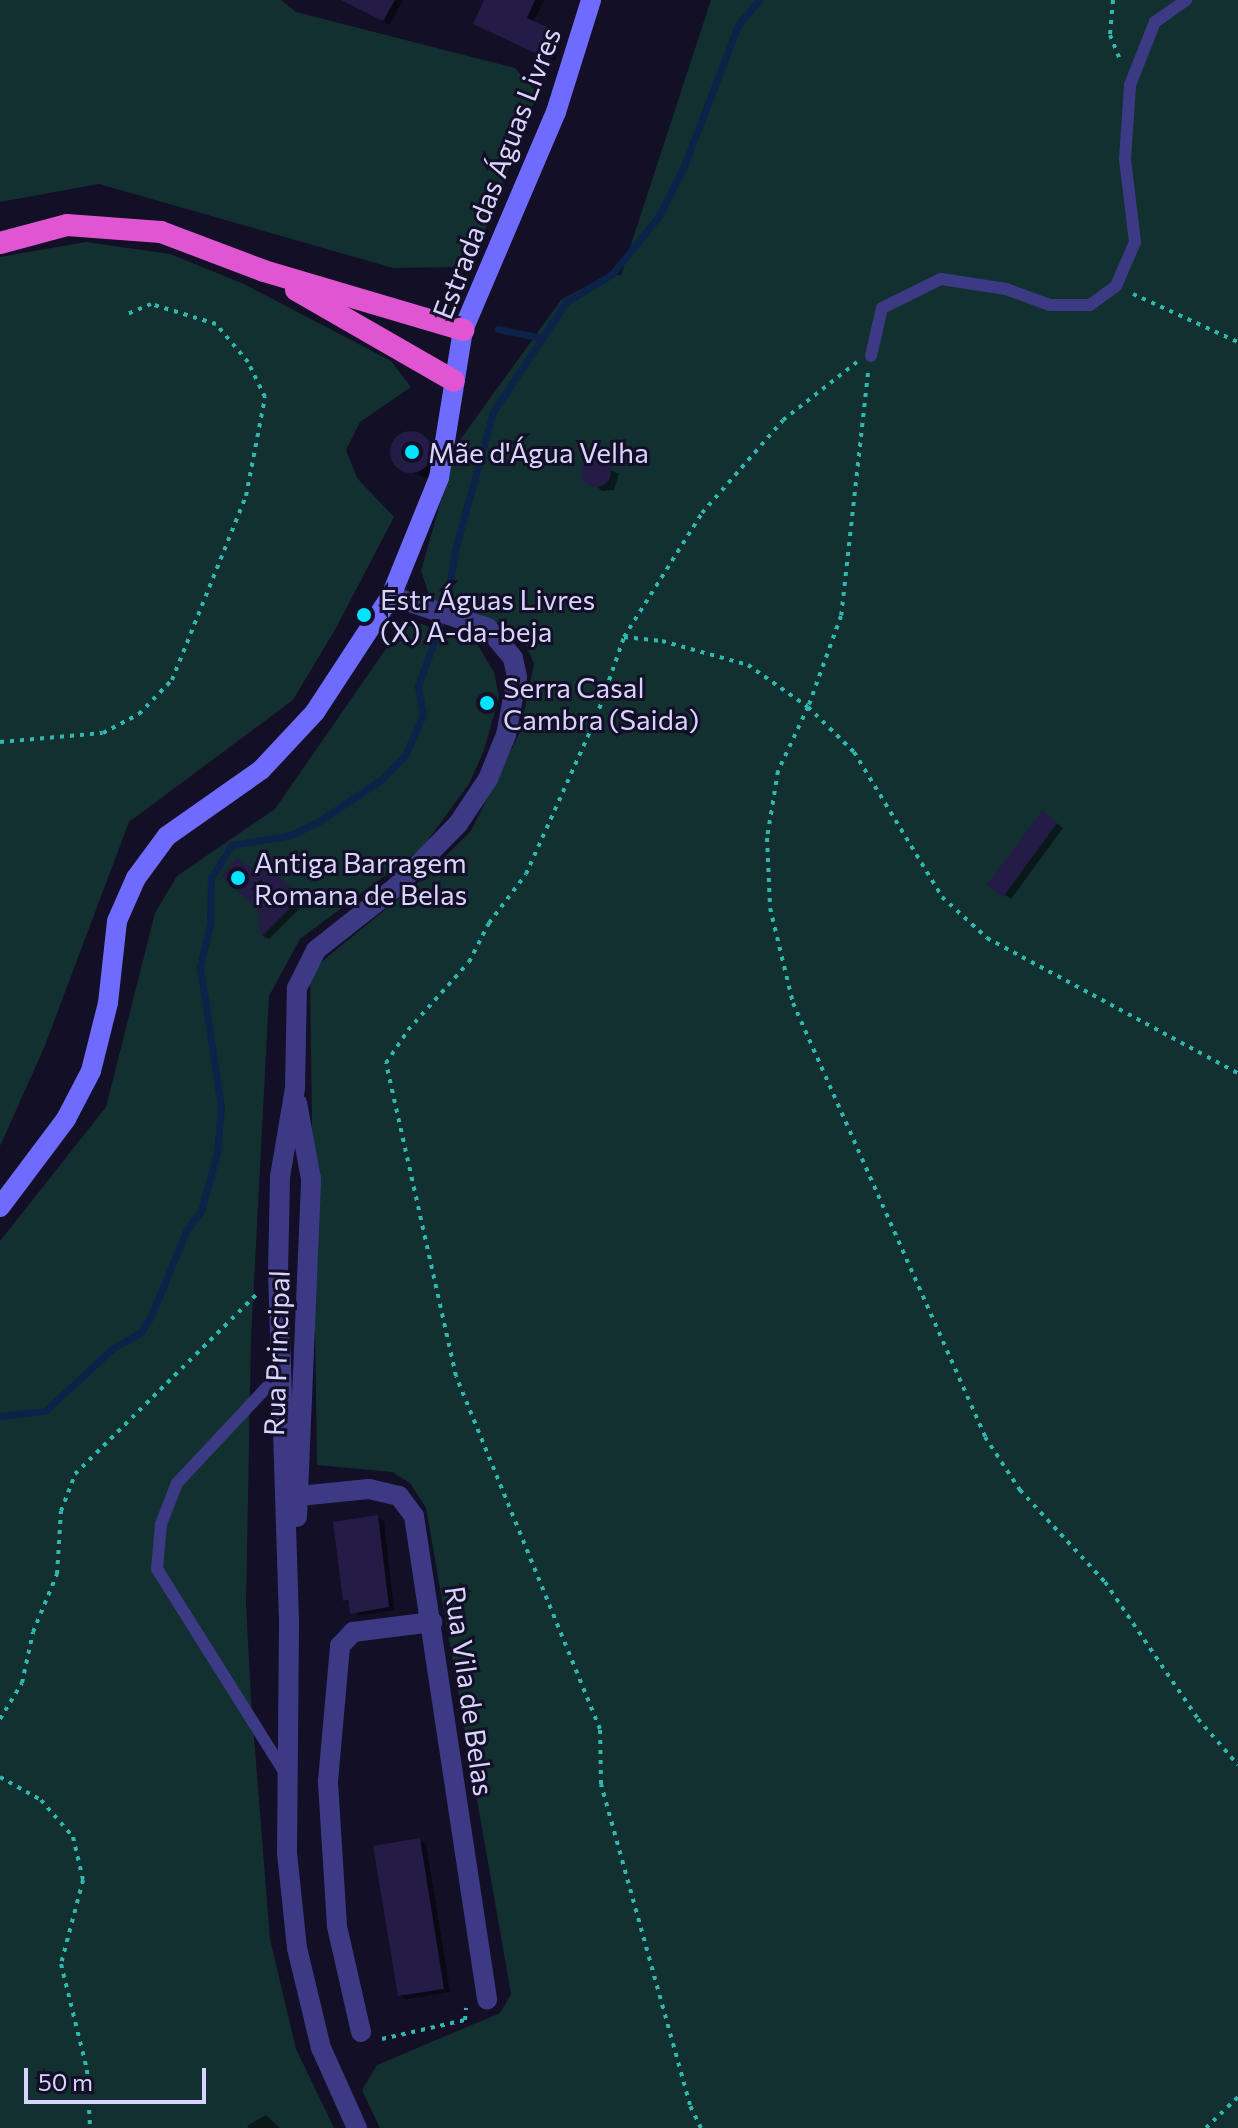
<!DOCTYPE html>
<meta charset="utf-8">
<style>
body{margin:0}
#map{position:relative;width:1238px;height:2128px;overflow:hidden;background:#130f26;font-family:Commissioner,sans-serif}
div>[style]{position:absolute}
.green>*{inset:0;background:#12302f}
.shadow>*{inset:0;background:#0007}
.stream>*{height:7px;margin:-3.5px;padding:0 3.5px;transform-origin:3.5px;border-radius:3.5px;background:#0c2248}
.building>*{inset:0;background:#241b47}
.round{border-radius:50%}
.path>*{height:4px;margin-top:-2px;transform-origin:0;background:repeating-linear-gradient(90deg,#2fb8b0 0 4px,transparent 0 10px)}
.service>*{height:12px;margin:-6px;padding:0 6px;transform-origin:6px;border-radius:6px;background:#3d3a85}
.minor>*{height:20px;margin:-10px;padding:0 10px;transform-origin:10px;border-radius:10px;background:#3d3a85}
.tertiary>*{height:20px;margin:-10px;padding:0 10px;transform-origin:10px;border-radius:10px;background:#3d3a85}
.secondary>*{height:20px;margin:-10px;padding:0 10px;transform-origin:10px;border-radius:10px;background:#6f6bff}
.trunk>*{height:22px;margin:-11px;padding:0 11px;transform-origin:11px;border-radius:11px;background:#e055d1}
.dots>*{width:22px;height:22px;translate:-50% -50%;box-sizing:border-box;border:4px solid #130f26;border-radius:50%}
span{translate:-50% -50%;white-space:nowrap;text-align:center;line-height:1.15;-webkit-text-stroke:6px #130f26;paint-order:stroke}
.street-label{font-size:28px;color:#d9d4ff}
.poi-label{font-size:28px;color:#d9d4ff}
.left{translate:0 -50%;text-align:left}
.scale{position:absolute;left:24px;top:2068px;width:182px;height:36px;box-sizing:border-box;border:4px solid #d9d4ff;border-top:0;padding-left:10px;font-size:24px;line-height:28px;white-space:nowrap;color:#d9d4ff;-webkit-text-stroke:6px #130f26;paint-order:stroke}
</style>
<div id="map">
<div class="green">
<div style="clip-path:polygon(0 0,281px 0,296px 12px,515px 68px,537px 93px,471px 267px,393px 268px,99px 184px,0 202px)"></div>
<div style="clip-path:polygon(711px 0,1238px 0,1238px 2128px,380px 2128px,362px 2090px,377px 2065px,500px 2013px,511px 1994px,426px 1508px,410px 1483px,392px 1472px,317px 1465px,310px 984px,315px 967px,419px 882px,471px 831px,520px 732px,534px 664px,524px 641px,515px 629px,430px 598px,421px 571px,457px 444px,561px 300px,608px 274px,621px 275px)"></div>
<div style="clip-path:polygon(86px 242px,170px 254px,244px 284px,391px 361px,411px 387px,360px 422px,346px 450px,357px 478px,394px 517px,336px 628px,293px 700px,129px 822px,44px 1048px,0 1146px,0 257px)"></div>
<div style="clip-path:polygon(418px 623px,476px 642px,494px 672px,499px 697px,483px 753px,469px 784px,422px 848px,300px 939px,269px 996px,251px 1339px,246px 1603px,251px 1699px,270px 1939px,296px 2049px,334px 2128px,0 2128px,0 1241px,106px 1107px,155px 913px,177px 876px,275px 809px,399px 630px)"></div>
</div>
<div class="shadow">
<div style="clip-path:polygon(353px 0,403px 0,389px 25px)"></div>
<div style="clip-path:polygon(487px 0,544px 0,533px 23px,563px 37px,555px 61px,482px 27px)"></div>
<div style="clip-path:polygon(410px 434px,435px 444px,438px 472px,426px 478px,400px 467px,393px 454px,397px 441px)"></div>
<div style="clip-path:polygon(592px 460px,619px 474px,614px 490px,602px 491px,583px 475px)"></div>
<div style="clip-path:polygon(1048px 817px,1063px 828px,1011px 899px,990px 885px)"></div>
<div style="clip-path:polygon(274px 873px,307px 901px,269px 939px,263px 936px,260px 908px)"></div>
<div style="clip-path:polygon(378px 1517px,384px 1521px,394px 1610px,358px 1616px,345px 1600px)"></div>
<div style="clip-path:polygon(420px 1840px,426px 1844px,450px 1992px,406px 1999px,400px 1995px)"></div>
<div style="clip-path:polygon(266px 2115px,280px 2128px,249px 2128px,247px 2126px)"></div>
</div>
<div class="stream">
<div style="left:498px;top:329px;width:44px;rotate:11.8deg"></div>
<div style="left:448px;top:595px;width:46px;rotate:-81.2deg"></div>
<div style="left:455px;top:550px;width:143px;rotate:-74.6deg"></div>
<div style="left:493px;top:412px;width:132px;rotate:-56.4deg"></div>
<div style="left:566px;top:302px;width:54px;rotate:-31.3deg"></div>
<div style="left:612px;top:274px;width:75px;rotate:-51deg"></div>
<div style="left:659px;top:216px;width:56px;rotate:-63.4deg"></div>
<div style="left:684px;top:166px;width:151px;rotate:-69deg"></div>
<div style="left:738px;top:25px;width:33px;rotate:-50deg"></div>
<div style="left:0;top:1416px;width:45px;rotate:-6.3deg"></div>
<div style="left:45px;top:1411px;width:91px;rotate:-42.8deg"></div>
<div style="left:112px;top:1349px;width:34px;rotate:-30deg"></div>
<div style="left:141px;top:1332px;width:19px;rotate:-58deg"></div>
<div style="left:151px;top:1316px;width:94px;rotate:-67.5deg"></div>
<div style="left:187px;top:1229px;width:23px;rotate:-52deg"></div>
<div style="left:201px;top:1211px;width:60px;rotate:-74.6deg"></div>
<div style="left:217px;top:1153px;width:46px;rotate:-85deg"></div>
<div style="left:221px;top:1107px;width:142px;rotate:-98.5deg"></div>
<div style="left:200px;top:967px;width:44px;rotate:-76.9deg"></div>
<div style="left:210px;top:924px;width:46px;rotate:-88.8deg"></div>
<div style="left:211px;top:878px;width:39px;rotate:-58deg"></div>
<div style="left:232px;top:845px;width:60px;rotate:-9.6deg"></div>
<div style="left:291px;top:835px;width:30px;rotate:-26deg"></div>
<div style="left:318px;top:822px;width:77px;rotate:-33.9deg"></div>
<div style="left:382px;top:779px;width:33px;rotate:-46deg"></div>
<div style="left:405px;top:755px;width:44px;rotate:-65.8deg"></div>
<div style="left:423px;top:715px;width:29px;rotate:-100deg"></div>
<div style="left:418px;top:686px;width:65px;rotate:-70.2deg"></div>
</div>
<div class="building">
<div style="clip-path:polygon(341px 0,395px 0,383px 21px)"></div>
<div style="clip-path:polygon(484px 0,535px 0,527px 18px,557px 31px,548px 59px,473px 24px)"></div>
<div class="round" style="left:390px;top:431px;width:42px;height:42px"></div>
<div class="round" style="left:581px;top:457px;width:30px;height:30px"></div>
<div style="clip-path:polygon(1042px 811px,1057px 823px,1003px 897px,987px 885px)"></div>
<div style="clip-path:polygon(237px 858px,261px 874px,267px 867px,302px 896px,261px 937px,258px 909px,221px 876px)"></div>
<div style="clip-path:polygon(378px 1515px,389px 1607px,350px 1614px,348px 1600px,343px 1601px,333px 1522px)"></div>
<div style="clip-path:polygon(420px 1838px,444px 1989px,398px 1996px,373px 1846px)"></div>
</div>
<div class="path">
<div style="left:1113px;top:0;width:35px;rotate:95deg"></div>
<div style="left:1110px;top:35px;width:27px;rotate:68deg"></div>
<div style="left:1133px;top:294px;width:115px;rotate:24.6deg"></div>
<div style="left:868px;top:373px;width:244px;rotate:96.3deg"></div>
<div style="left:841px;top:616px;width:97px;rotate:109.9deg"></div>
<div style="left:808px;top:707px;width:71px;rotate:115.1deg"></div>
<div style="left:778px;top:771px;width:68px;rotate:99.3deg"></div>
<div style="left:767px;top:838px;width:70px;rotate:87.5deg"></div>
<div style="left:770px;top:908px;width:98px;rotate:76.4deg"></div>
<div style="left:793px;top:1003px;width:475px;rotate:66.1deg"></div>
<div style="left:985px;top:1437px;width:64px;rotate:56.6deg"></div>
<div style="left:1020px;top:1490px;width:125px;rotate:47.3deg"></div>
<div style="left:1105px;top:1582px;width:166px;rotate:55.8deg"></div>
<div style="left:1198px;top:1719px;width:61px;rotate:49deg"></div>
<div style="left:624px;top:637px;width:38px;rotate:6deg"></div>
<div style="left:662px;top:641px;width:89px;rotate:15.6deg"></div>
<div style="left:748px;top:665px;width:73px;rotate:35deg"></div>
<div style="left:808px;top:707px;width:64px;rotate:44.4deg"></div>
<div style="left:854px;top:752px;width:170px;rotate:58.7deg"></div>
<div style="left:942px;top:897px;width:61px;rotate:42.3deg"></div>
<div style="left:987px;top:938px;width:285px;rotate:28.3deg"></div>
<div style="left:0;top:742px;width:103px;rotate:-5deg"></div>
<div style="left:103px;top:733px;width:41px;rotate:-27.8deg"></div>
<div style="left:139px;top:714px;width:47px;rotate:-45.9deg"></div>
<div style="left:172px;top:680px;width:198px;rotate:-68.1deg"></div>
<div style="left:246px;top:496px;width:101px;rotate:-79.1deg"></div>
<div style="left:265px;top:397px;width:39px;rotate:-116deg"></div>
<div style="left:248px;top:362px;width:50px;rotate:-130.1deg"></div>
<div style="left:216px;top:324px;width:68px;rotate:-162.9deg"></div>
<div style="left:151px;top:304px;width:26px;rotate:157deg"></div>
<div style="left:0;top:1719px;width:42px;rotate:-58.6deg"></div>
<div style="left:22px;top:1683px;width:52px;rotate:-77.8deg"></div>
<div style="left:33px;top:1632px;width:63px;rotate:-67.5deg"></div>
<div style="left:57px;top:1574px;width:63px;rotate:-86.4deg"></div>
<div style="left:61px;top:1511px;width:40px;rotate:-69deg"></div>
<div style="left:75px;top:1474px;width:257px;rotate:-44.7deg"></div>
<div style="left:0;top:1777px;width:47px;rotate:29.3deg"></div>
<div style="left:41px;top:1800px;width:49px;rotate:49.1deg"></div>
<div style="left:73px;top:1837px;width:44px;rotate:76.9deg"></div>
<div style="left:83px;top:1880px;width:87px;rotate:104.7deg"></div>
<div style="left:61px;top:1964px;width:109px;rotate:76.2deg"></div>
<div style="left:87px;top:2070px;width:58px;rotate:87deg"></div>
<div style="left:382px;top:2039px;width:85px;rotate:-12.9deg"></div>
<div style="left:465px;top:2020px;width:12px;rotate:-85deg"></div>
<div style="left:701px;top:2128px;width:25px;rotate:-116deg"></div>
<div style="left:690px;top:2105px;width:333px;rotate:-105.5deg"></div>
<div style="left:601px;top:1784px;width:55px;rotate:-91deg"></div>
<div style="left:600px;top:1729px;width:381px;rotate:-112.2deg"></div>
<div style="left:456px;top:1376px;width:321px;rotate:-102.6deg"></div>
<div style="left:386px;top:1063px;width:40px;rotate:-56deg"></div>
<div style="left:408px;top:1030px;width:91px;rotate:-48.1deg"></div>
<div style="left:469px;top:962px;width:44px;rotate:-62.9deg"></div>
<div style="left:489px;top:923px;width:61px;rotate:-52.9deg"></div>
<div style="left:526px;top:874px;width:171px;rotate:-65.8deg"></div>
<div style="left:596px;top:718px;width:86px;rotate:-70.9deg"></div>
<div style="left:624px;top:637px;width:146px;rotate:-57.8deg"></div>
<div style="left:702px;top:513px;width:123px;rotate:-48.9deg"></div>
<div style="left:783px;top:420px;width:94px;rotate:-38.1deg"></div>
<div style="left:1206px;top:2128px;width:45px;rotate:-44.1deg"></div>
</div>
<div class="service">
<div style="left:871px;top:356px;width:49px;rotate:-77.1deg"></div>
<div style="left:882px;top:308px;width:66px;rotate:-26.2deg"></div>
<div style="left:941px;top:279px;width:66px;rotate:8.7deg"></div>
<div style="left:1006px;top:289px;width:47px;rotate:20deg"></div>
<div style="left:1050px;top:305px;width:40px"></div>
<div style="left:1090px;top:305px;width:32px;rotate:-36deg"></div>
<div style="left:1116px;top:286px;width:48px;rotate:-66.6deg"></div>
<div style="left:1135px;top:242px;width:84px;rotate:-96.9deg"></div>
<div style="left:1125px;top:159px;width:74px;rotate:-86.1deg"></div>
<div style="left:1130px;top:85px;width:68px;rotate:-68.4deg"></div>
<div style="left:1155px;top:22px;width:38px;rotate:-35deg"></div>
<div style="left:281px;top:1372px;width:152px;rotate:133.1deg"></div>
<div style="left:177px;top:1483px;width:44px;rotate:111.3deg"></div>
<div style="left:161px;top:1524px;width:45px;rotate:95.1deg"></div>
<div style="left:157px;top:1569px;width:243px;rotate:57.9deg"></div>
</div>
<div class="minor">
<div style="left:299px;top:1496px;width:70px;rotate:-5.7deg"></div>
<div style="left:369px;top:1489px;width:31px;rotate:13deg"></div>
<div style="left:399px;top:1496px;width:25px;rotate:53deg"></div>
<div style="left:414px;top:1516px;width:489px;rotate:81.4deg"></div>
<div style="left:361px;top:2032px;width:109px;rotate:-102.8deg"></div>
<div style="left:337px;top:1926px;width:145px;rotate:-93.6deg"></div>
<div style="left:328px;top:1781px;width:136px;rotate:-84.9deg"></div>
<div style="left:340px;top:1646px;width:19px;rotate:-47deg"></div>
<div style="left:353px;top:1632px;width:80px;rotate:-7.2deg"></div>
</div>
<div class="tertiary">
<div style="left:297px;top:1517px;width:338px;rotate:-87.6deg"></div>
<div style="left:311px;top:1179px;width:77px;rotate:-100.4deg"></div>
<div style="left:357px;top:2128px;width:88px;rotate:-114.2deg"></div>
<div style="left:321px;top:2048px;width:103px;rotate:-103.5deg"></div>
<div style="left:297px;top:1948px;width:96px;rotate:-96deg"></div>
<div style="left:287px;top:1853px;width:232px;rotate:-89.5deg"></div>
<div style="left:289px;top:1621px;width:348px;rotate:-91.8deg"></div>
<div style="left:278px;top:1273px;width:96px;rotate:-88.8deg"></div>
<div style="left:280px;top:1177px;width:90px;rotate:-80.4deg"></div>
<div style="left:295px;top:1088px;width:100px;rotate:-88.9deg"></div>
<div style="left:297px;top:988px;width:42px;rotate:-63.4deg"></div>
<div style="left:316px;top:950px;width:102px;rotate:-38.2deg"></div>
<div style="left:396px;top:887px;width:88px;rotate:-45.5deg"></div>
<div style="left:458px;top:824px;width:54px;rotate:-56.3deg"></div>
<div style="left:488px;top:779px;width:48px;rotate:-67.8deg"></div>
<div style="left:506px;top:735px;width:59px;rotate:-79.3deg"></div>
<div style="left:517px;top:677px;width:19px;rotate:-102deg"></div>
<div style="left:513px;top:658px;width:39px;rotate:-130deg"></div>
<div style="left:488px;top:628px;width:102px;rotate:-161.7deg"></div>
</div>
<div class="secondary">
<div style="left:0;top:1207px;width:110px;rotate:-53.1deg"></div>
<div style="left:66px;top:1119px;width:54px;rotate:-62.5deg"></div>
<div style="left:91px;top:1071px;width:70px;rotate:-76deg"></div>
<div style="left:108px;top:1003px;width:82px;rotate:-83.7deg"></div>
<div style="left:117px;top:921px;width:47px;rotate:-66.2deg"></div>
<div style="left:136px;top:878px;width:52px;rotate:-53.6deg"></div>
<div style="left:167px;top:836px;width:115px;rotate:-35.1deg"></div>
<div style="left:261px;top:770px;width:79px;rotate:-47deg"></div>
<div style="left:315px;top:712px;width:139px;rotate:-56.8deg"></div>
<div style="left:391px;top:596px;width:127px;rotate:-67.9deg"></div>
<div style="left:439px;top:478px;width:150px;rotate:-80.8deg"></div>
<div style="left:463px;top:330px;width:237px;rotate:-66.9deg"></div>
<div style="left:556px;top:112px;width:117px;rotate:-72.6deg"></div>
</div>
<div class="trunk">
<div style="left:0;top:243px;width:69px;rotate:-15deg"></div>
<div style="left:67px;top:225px;width:94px;rotate:4.3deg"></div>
<div style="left:161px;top:232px;width:110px;rotate:20.7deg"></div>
<div style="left:264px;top:271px;width:208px;rotate:16.5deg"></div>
<div style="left:296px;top:290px;width:182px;rotate:29.9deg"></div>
</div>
<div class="dots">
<div style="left:412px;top:452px;background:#00e5ff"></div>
<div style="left:364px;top:615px;background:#00e5ff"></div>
<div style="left:487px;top:703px;background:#00e5ff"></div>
<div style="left:238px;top:878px;background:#00e5ff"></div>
</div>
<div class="street-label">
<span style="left:496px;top:173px;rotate:-69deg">Estrada das Águas Livres</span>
<span style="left:276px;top:1353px;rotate:-88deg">Rua Principal</span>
<span style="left:470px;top:1691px;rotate:82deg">Rua Vila de Belas</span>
</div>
<div class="poi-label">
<span class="left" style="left:428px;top:452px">Mãe d'Água Velha</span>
<span class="left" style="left:380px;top:615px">Estr Águas Livres<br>(X) A-da-beja</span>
<span class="left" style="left:503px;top:703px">Serra Casal<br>Cambra (Saida)</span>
<span class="left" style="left:254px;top:878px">Antiga Barragem<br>Romana de Belas</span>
</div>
<div class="scale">50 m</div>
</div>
